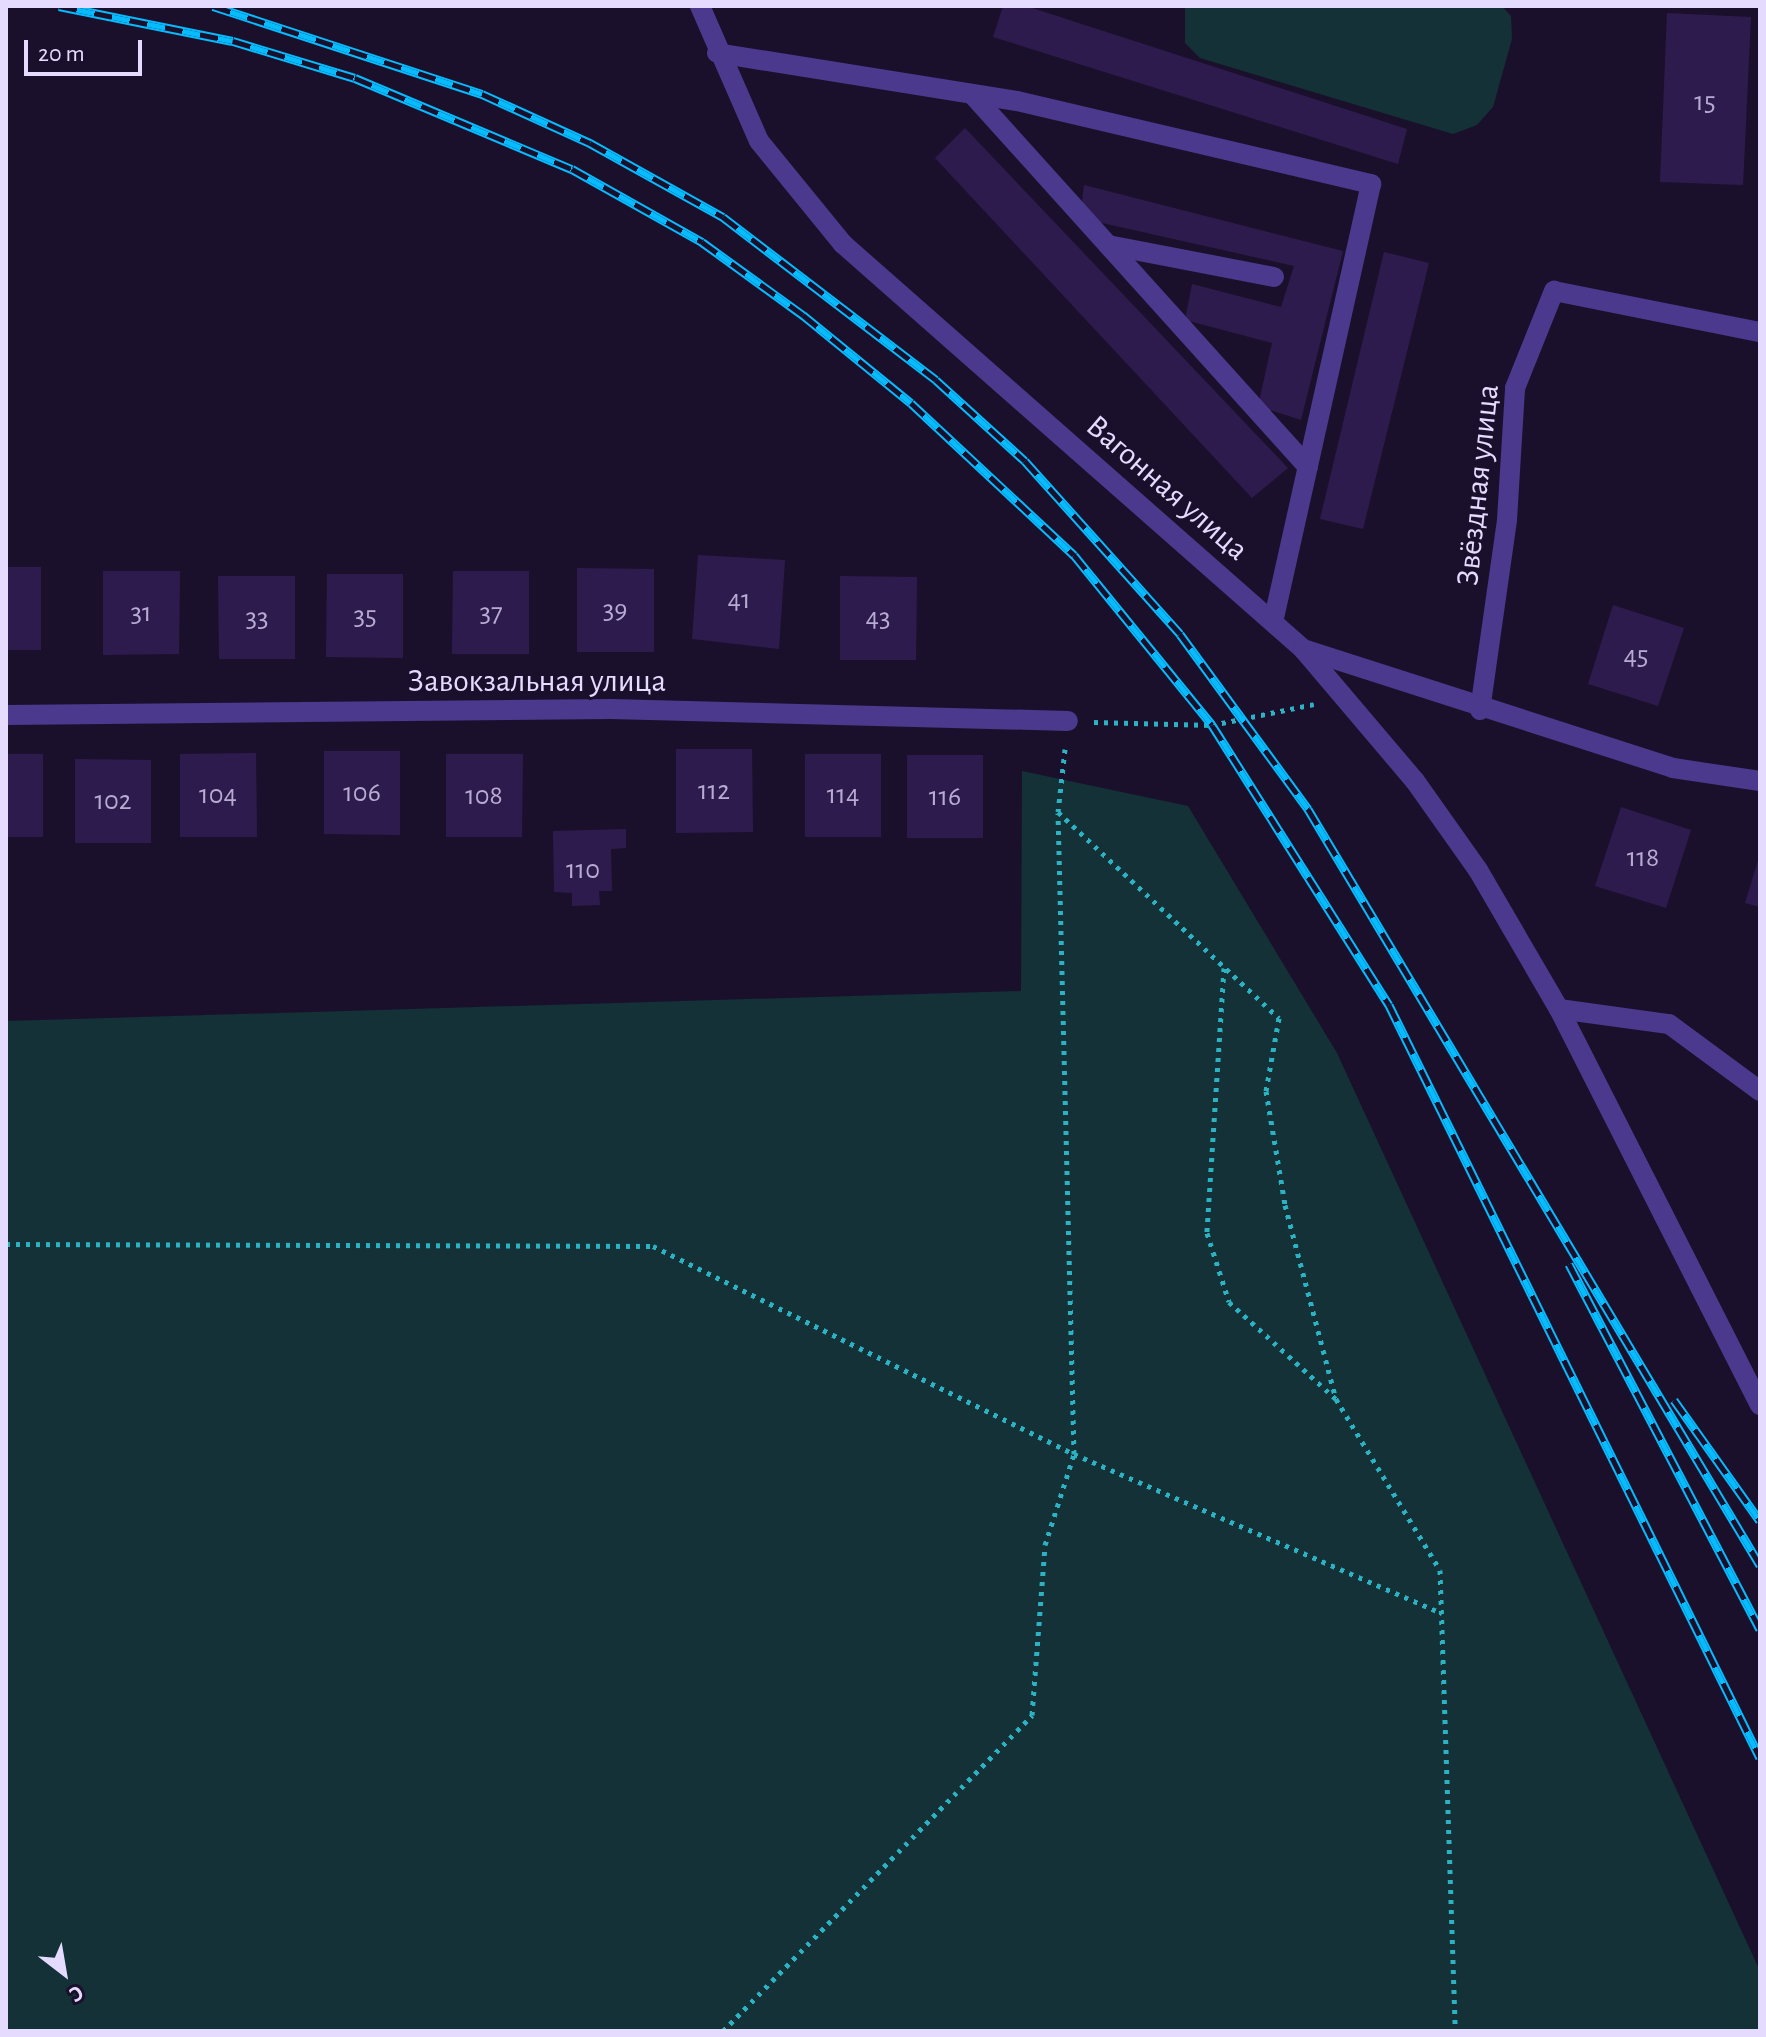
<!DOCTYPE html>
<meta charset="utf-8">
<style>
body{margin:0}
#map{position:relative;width:1766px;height:2037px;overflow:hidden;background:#1a102c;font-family:"Alegreya Sans",sans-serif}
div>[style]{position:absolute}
.green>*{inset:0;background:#133136}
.building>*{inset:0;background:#2e1b4e}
.path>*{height:5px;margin-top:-2.5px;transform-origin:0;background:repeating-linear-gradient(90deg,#2bb2c3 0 4px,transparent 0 10px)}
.minor>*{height:20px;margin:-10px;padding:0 10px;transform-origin:10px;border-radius:10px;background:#4b398d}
.rail>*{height:9px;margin-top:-4.5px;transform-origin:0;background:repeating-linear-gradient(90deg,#1a102c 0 18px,#07bbff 0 36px);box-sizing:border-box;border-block:2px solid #07bbff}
span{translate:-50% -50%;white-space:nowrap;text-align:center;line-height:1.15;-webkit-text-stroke:6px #1a102c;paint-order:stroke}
.number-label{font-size:28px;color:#b7abd3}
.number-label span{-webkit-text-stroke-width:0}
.street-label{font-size:32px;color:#e5dbff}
.frame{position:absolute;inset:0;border:8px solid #e5dbff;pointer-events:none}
.north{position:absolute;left:24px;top:1933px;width:80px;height:80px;-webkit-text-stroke:6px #1a102c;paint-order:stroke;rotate:149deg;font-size:22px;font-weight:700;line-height:32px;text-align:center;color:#e5dbff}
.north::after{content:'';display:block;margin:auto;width:28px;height:36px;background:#e5dbff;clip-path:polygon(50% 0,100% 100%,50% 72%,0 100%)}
.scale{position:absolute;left:24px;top:40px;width:118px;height:36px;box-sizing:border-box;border:4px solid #e5dbff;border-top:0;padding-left:10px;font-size:24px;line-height:28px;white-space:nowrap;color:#e5dbff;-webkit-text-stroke:6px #1a102c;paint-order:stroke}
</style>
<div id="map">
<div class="green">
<div style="clip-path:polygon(1185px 6px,1502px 6px,1511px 16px,1512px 39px,1493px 107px,1477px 125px,1453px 134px,1200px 58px,1185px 43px)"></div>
<div style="clip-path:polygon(1022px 771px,1188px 806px,1337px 1053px,1760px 1971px,1760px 2031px,6px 2031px,6px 1021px,1021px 991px)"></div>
</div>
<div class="building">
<div style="clip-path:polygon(1003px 6px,1026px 6px,1407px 129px,1398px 164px,993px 37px)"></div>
<div style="clip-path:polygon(1667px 13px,1751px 17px,1743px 185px,1660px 182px)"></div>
<div style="clip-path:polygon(965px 128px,1288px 468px,1252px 498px,935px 158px)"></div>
<div style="clip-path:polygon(1084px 185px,1343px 251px,1301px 420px,1258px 406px,1272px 343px,1185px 320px,1192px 284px,1281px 307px,1294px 266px,1080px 218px)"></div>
<div style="clip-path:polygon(1384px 252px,1429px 263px,1363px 529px,1320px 519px)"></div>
<div style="clip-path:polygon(698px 555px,785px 560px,779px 649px,692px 639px)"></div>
<div style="clip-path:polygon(6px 567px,41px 567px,41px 650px,6px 650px)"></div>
<div style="clip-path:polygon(577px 568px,654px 569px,654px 652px,577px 652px)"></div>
<div style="clip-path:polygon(103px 571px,180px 571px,179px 654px,103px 655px)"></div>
<div style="clip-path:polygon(453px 571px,529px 571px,529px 654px,452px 654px)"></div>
<div style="clip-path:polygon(327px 574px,403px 574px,403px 658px,326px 657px)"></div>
<div style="clip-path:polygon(218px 576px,295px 576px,295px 659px,219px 659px)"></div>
<div style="clip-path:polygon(840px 576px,917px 577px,916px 660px,840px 660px)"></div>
<div style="clip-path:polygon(1613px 605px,1684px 628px,1658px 706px,1588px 684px)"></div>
<div style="clip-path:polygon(676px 749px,752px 749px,753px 832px,676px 833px)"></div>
<div style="clip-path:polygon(324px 751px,400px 751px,400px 835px,324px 834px)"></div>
<div style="clip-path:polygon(256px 753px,257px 837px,180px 837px,180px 754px)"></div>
<div style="clip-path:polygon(6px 754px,43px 754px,43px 837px,6px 837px)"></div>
<div style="clip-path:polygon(446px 754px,523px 754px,522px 837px,446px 837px)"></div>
<div style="clip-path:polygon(805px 754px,881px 754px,881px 837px,805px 837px)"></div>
<div style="clip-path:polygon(907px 755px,983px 755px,983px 838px,907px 838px)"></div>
<div style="clip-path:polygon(75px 759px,151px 760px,151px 843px,75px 843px)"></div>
<div style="clip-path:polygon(1621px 807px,1691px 830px,1666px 908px,1595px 886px)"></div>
<div style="clip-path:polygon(626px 829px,626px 848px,611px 849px,612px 891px,599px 891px,600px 905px,572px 906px,572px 893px,554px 892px,553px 831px)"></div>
<div style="clip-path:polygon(1759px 857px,1760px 857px,1760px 907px,1745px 903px)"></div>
</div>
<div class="path">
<div style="left:1094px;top:722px;width:118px;rotate:1.5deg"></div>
<div style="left:1212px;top:725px;width:104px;rotate:-11.6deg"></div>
<div style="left:1065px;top:749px;width:63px;rotate:96.3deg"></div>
<div style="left:1058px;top:812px;width:302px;rotate:43deg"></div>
<div style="left:1279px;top:1018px;width:74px;rotate:100.1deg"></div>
<div style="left:1266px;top:1091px;width:116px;rotate:80.5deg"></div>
<div style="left:1285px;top:1205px;width:201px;rotate:75.3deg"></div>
<div style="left:1336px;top:1399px;width:200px;rotate:58.7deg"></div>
<div style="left:1440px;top:1570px;width:461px;rotate:88.1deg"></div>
<div style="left:1224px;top:968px;width:266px;rotate:93.7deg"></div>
<div style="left:1207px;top:1233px;width:72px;rotate:72.3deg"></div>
<div style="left:1229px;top:1302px;width:144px;rotate:42.2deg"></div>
<div style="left:6px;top:1244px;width:647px;rotate:0.18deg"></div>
<div style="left:653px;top:1246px;width:470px;rotate:26.3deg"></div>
<div style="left:1074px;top:1454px;width:401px;rotate:23.4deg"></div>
<div style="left:723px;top:2031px;width:442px;rotate:-45.6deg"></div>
<div style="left:1032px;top:1715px;width:170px;rotate:-85.6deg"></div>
<div style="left:1045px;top:1545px;width:96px;rotate:-72.3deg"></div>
<div style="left:1074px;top:1454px;width:641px;rotate:-91.43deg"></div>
</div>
<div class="minor">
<div style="left:700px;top:6px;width:147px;rotate:66.4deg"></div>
<div style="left:759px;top:141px;width:133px;rotate:50.8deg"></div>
<div style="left:843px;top:244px;width:613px;rotate:41.36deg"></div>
<div style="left:1303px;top:649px;width:389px;rotate:17.8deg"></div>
<div style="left:1673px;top:768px;width:88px;rotate:8.5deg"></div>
<div style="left:717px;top:53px;width:304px;rotate:9.1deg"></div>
<div style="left:1017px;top:101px;width:364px;rotate:13.2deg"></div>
<div style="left:1371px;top:184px;width:449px;rotate:102.6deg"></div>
<div style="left:972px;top:94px;width:502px;rotate:47.99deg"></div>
<div style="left:1108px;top:245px;width:169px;rotate:10.9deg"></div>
<div style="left:1303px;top:649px;width:173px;rotate:49.7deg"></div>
<div style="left:1415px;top:781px;width:109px;rotate:54.7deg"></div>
<div style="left:1478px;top:870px;width:161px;rotate:59.8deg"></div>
<div style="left:1559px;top:1009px;width:111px;rotate:7.8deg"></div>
<div style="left:1669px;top:1024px;width:113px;rotate:36.4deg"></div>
<div style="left:1480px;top:710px;width:192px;rotate:-81.9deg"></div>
<div style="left:1507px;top:520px;width:132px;rotate:-86.5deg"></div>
<div style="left:1515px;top:388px;width:105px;rotate:-68.1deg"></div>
<div style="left:1554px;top:291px;width:210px;rotate:11.3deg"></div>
<div style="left:6px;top:715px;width:605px;rotate:-0.57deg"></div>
<div style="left:611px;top:709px;width:457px;rotate:1.5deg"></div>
<div style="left:1559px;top:1009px;width:444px;rotate:63.1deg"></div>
</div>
<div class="rail">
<div style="left:59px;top:6px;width:177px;rotate:11.4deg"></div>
<div style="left:233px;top:41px;width:127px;rotate:16.9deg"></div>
<div style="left:355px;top:78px;width:235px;rotate:22.8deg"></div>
<div style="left:572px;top:169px;width:149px;rotate:29.3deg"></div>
<div style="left:702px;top:242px;width:125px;rotate:35.9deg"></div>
<div style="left:803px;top:315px;width:139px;rotate:39.2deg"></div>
<div style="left:911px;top:403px;width:223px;rotate:43deg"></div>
<div style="left:1074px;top:555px;width:219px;rotate:50.9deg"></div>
<div style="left:1212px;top:725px;width:331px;rotate:57.7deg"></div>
<div style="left:1389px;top:1005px;width:839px;rotate:63.77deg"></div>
<div style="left:213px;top:6px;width:283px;rotate:18.1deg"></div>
<div style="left:482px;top:94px;width:119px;rotate:24.4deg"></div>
<div style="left:590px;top:143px;width:152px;rotate:29.1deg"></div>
<div style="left:723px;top:217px;width:268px;rotate:37.4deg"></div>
<div style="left:936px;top:380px;width:120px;rotate:42.3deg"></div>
<div style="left:1025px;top:461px;width:232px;rotate:48.1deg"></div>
<div style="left:1180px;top:634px;width:217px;rotate:53.8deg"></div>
<div style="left:1308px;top:809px;width:881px;rotate:59.13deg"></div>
<div style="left:1569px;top:1264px;width:412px;rotate:62.4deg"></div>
<div style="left:1674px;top:1400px;width:148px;rotate:54.6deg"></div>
</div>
<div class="number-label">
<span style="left:1705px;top:102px">15</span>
<span style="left:739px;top:600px">41</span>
<span style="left:615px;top:610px">39</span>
<span style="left:141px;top:613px">31</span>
<span style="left:491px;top:613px">37</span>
<span style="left:365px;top:616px">35</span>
<span style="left:257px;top:618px">33</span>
<span style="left:878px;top:618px">43</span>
<span style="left:1636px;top:656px">45</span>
<span style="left:714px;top:791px">112</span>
<span style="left:362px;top:793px">106</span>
<span style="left:218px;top:795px">104</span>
<span style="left:843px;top:795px">114</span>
<span style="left:484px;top:796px">108</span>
<span style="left:945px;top:797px">116</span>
<span style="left:113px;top:801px">102</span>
<span style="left:1643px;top:858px">118</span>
<span style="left:583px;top:870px">110</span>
</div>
<div class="street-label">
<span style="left:1478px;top:485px;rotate:-84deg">Звёздная улица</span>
<span style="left:1167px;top:488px;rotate:41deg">Вагонная улица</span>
<span style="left:537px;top:681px">Завокзальная улица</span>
</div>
<div class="frame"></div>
<div class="north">С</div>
<div class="scale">20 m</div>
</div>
